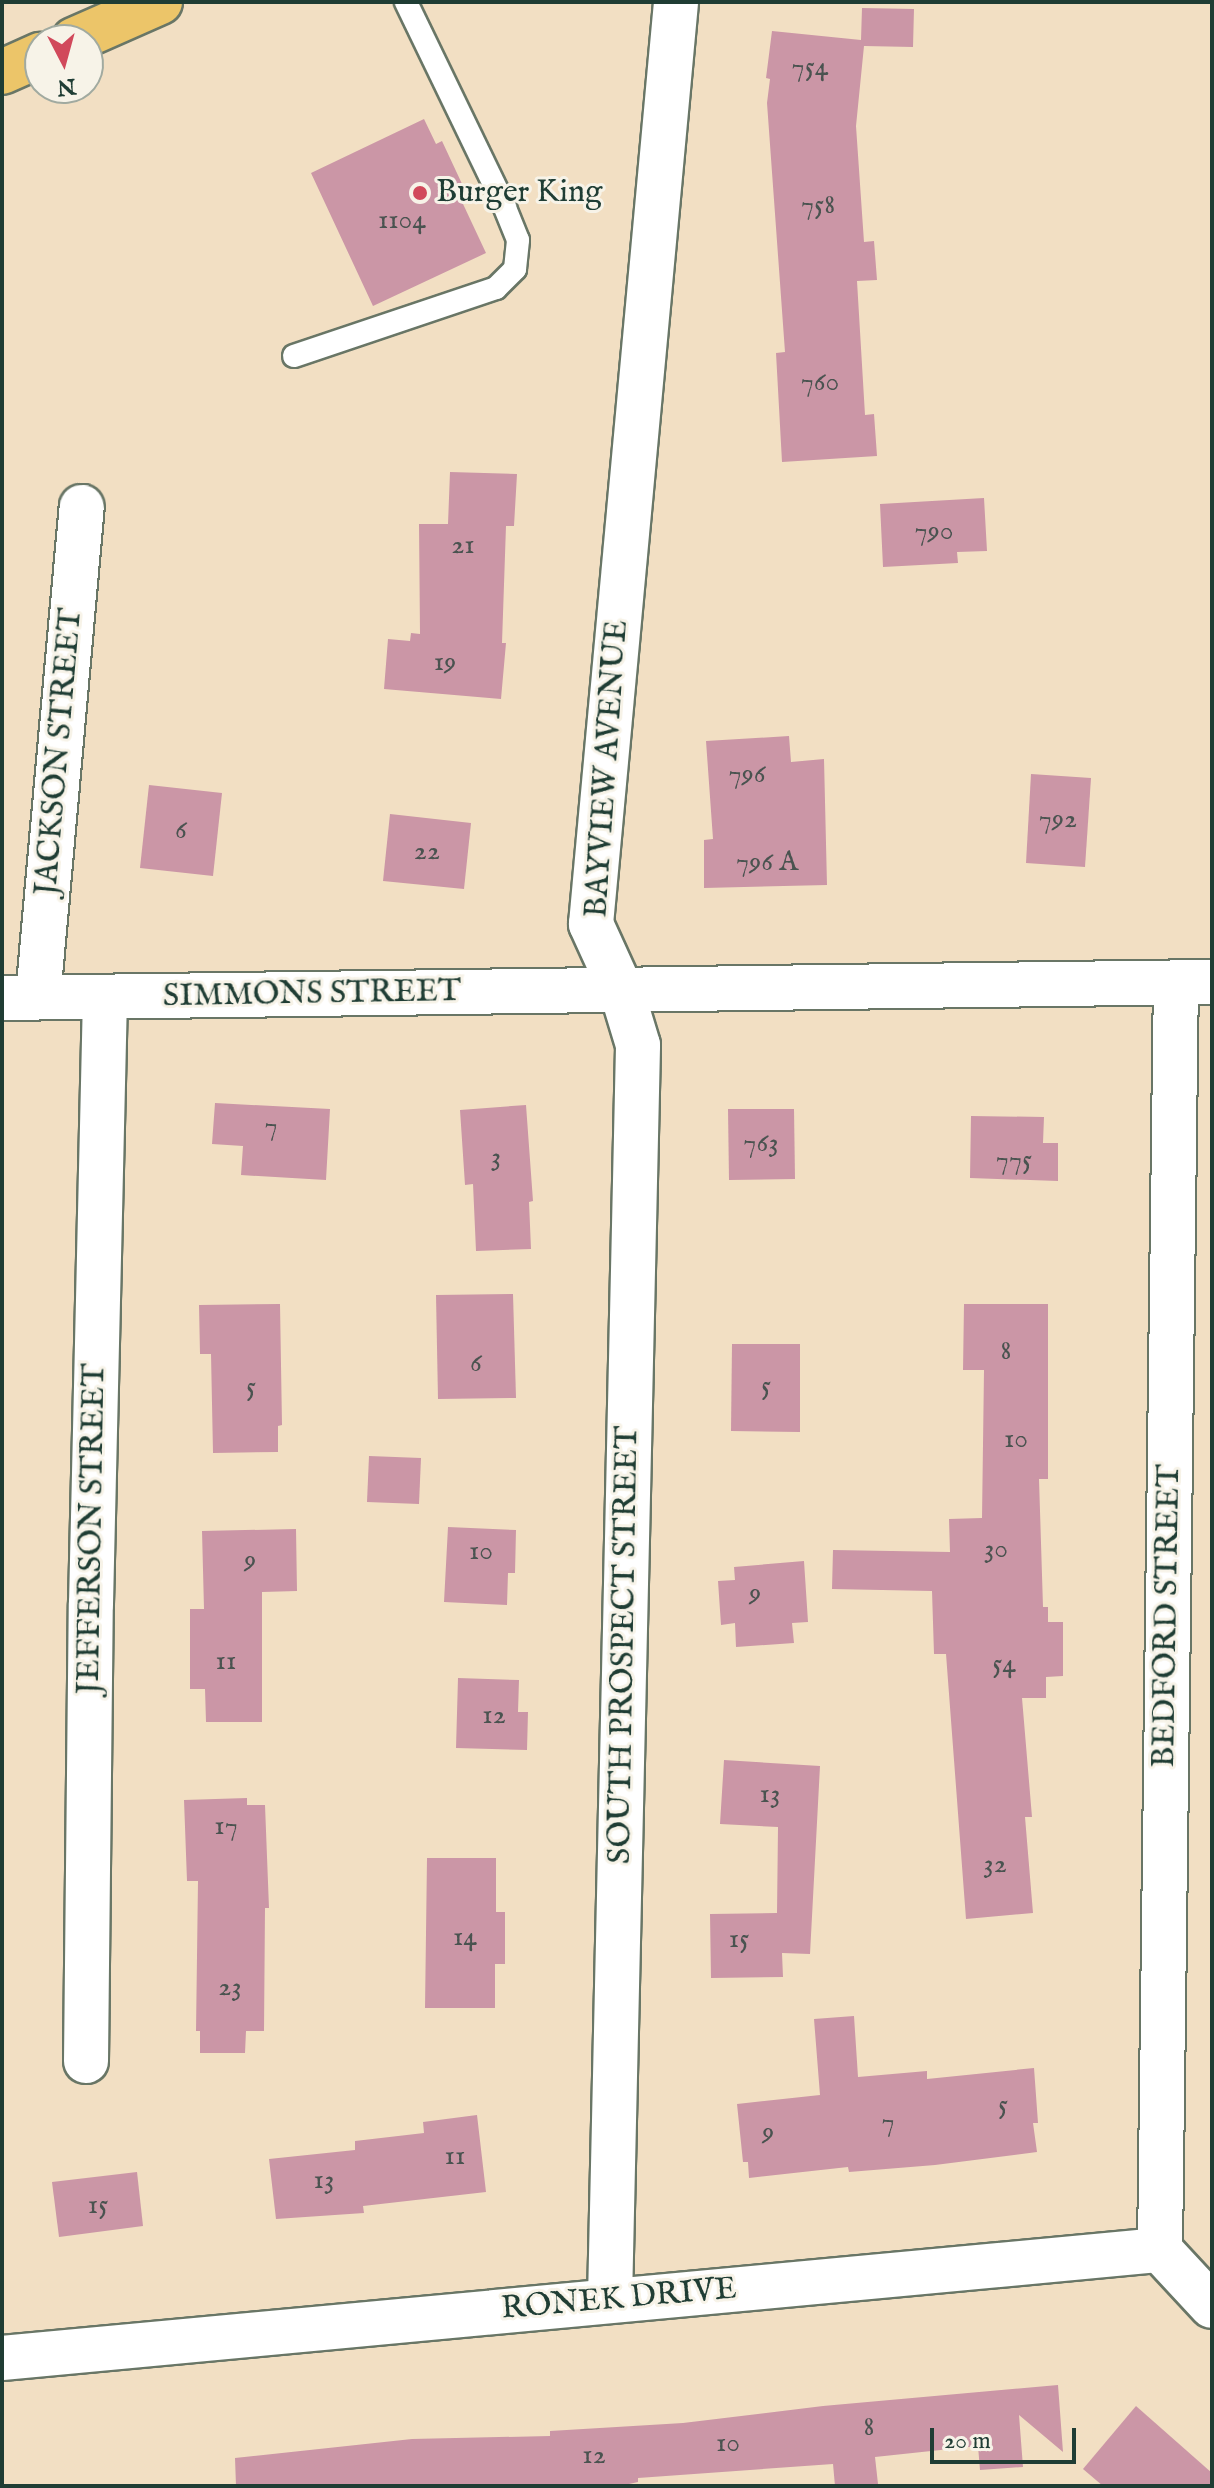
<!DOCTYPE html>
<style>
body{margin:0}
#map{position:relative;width:1214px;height:2488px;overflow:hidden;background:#f2dfc3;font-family:"IM FELL English",serif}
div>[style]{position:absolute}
.building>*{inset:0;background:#cb96a6}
.roads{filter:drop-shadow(2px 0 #697666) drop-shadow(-2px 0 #697666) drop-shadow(0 2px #697666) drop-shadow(0 -2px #697666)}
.lane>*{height:22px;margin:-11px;padding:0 11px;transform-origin:11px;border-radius:11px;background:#fff}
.street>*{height:44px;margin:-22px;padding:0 22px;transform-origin:22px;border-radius:22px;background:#fff}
.highway>*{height:44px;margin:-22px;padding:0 22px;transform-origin:22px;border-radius:22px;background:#ecc569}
.dots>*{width:22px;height:22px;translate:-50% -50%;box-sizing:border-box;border:4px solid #f7f3e8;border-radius:50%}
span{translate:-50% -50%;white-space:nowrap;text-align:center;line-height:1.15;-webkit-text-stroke:6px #f7f3e8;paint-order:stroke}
.number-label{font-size:28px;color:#4a5350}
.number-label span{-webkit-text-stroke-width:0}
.poi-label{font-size:32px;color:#1f3d34}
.left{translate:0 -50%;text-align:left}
.street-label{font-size:32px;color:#1f3d34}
.frame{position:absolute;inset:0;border:4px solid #1f3d34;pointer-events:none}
.north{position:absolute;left:24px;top:24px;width:80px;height:80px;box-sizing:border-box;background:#f7f3e8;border:2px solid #a1aaa0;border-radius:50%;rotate:174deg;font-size:22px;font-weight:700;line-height:32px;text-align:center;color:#1f3d34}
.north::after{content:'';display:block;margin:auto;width:28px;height:36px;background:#d1495b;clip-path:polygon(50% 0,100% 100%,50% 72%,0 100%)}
.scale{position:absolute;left:930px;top:2428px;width:146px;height:36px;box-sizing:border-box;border:4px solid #1f3d34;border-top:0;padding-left:10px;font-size:24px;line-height:28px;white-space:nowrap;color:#1f3d34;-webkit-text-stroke:6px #f7f3e8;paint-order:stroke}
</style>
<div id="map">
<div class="building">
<div style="clip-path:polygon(862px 8px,914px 9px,913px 47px,864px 46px,856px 126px,864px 242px,874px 241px,877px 280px,857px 281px,865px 415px,874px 414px,877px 456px,782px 462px,776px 353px,785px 352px,767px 103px,770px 79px,766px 78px,772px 31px,861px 40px)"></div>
<div style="clip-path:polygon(424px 119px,436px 144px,442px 141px,463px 186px,456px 189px,486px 253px,373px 306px,311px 173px)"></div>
<div style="clip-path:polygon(450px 472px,517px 474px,514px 526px,506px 526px,502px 643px,506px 643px,501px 699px,384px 689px,388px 639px,410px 641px,411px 633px,420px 634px,419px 524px,448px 524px)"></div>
<div style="clip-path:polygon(984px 498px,987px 551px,957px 552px,958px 563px,883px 567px,880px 504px)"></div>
<div style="clip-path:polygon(789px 736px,791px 762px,824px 759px,827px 885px,704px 888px,704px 840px,713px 839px,706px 741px)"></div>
<div style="clip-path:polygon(1031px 774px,1091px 778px,1085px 867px,1026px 863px)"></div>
<div style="clip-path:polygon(149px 785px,222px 793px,213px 876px,140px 868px)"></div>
<div style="clip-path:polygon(390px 814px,471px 823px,464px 889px,383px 881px)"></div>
<div style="clip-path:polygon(215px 1103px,330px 1109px,326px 1180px,241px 1175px,243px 1146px,212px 1144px)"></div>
<div style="clip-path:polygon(526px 1105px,533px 1201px,529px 1202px,531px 1249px,476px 1251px,473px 1184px,465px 1185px,460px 1110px)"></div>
<div style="clip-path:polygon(728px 1109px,794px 1109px,795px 1179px,729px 1180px)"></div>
<div style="clip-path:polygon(971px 1116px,1044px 1117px,1043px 1143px,1058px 1143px,1058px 1181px,970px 1178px)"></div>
<div style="clip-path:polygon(513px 1294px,516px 1398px,438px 1399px,436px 1295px)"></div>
<div style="clip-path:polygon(280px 1304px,282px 1425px,278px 1426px,278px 1452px,213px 1453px,211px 1354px,200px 1354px,199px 1305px)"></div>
<div style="clip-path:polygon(964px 1304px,1048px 1304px,1048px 1479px,1039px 1479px,1043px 1607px,1048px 1607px,1048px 1622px,1063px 1622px,1063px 1676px,1046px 1677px,1046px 1698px,1022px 1698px,1032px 1817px,1025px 1817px,1033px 1913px,966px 1919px,946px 1654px,934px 1654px,932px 1591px,832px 1589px,833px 1550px,950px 1552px,949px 1519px,982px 1518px,984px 1370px,963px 1370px)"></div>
<div style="clip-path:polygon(732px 1344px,800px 1344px,800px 1432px,731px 1431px)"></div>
<div style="clip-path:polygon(369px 1456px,421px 1458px,419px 1504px,367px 1502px)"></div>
<div style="clip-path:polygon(448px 1527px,516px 1530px,515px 1573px,508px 1573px,507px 1605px,444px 1602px)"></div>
<div style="clip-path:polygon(296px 1529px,297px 1591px,262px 1592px,262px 1722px,206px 1722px,205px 1689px,190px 1689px,190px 1609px,204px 1609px,202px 1531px)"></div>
<div style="clip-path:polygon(804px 1561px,808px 1622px,792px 1623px,794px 1643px,736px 1647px,735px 1623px,721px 1625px,718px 1581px,735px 1580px,734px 1567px)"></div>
<div style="clip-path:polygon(458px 1678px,519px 1680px,518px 1712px,528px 1712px,527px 1750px,456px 1748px)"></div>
<div style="clip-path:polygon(724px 1760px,820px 1766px,810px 1954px,782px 1953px,783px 1977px,711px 1978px,710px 1914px,777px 1913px,778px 1827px,720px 1824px)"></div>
<div style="clip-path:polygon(247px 1798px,247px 1805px,265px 1805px,269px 1908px,265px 1908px,264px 2031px,246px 2031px,245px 2053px,200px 2053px,200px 2031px,196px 2031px,198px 1881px,187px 1881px,184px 1800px)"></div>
<div style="clip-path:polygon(427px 1858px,496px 1858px,496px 1912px,505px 1912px,505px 1964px,495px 1964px,495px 2008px,425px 2008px)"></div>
<div style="clip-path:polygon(854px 2016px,858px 2077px,927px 2071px,927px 2079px,1034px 2068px,1038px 2123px,1033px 2123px,1037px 2152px,935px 2165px,849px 2172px,848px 2167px,749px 2178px,748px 2162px,743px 2162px,737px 2104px,820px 2095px,814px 2019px)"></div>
<div style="clip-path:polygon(477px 2115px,486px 2192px,363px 2206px,364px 2213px,276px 2219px,269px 2159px,355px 2150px,355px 2141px,424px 2133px,423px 2122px)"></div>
<div style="clip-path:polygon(137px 2172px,143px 2226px,59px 2237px,52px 2182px)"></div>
<div style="clip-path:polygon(1058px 2385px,1063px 2452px,1019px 2415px,1023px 2467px,980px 2470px,978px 2446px,875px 2457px,878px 2484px,853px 2486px,835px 2486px,833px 2464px,638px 2478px,638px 2482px,620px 2486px,236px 2486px,235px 2458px,412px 2439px,550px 2436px,550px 2431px,683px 2423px,823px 2406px)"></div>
<div style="clip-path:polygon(1136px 2406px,1212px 2473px,1212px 2486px,1103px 2486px,1083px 2469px)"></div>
</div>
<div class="roads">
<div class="lane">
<div style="left:294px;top:356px;width:213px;rotate:-18.6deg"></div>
<div style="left:496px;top:288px;width:27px;rotate:-45deg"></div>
<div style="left:515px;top:269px;width:29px;rotate:-84deg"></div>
<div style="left:518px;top:240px;width:35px;rotate:-112deg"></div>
<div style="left:505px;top:207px;width:228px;rotate:-115.8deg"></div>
</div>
<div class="street">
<div style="left:38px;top:997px;width:492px;rotate:-84.9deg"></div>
<div style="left:2px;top:998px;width:1210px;rotate:-0.76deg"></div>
<div style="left:86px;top:2061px;width:457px;rotate:-89.4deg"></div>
<div style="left:91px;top:1604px;width:606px;rotate:-88.68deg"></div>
<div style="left:1160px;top:2250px;width:1268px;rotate:-89.28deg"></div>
<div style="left:610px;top:2300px;width:1255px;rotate:-88.72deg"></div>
<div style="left:638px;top:1045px;width:55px;rotate:-106.8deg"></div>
<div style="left:622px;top:992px;width:75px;rotate:-114.5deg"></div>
<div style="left:591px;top:924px;width:926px;rotate:-84.73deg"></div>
<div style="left:2px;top:2358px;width:1163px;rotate:-5.33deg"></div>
<div style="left:1160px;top:2250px;width:76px;rotate:47.1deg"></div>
</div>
<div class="highway">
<div style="left:74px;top:40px;width:94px;rotate:-23.8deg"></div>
<div style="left:2px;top:72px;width:42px;rotate:-24.1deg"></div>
</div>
</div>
<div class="dots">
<div style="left:420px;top:193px;background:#d1495b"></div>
</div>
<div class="number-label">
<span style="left:810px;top:68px">754</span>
<span style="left:818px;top:206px">758</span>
<span style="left:402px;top:221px">1104</span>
<span style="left:820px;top:383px">760</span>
<span style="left:934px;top:532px">790</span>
<span style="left:463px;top:546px">21</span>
<span style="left:445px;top:663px">19</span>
<span style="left:747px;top:775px">796</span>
<span style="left:1058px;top:820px">792</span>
<span style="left:181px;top:831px">6</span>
<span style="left:427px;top:852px">22</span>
<span style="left:767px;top:863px">796 A</span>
<span style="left:271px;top:1127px">7</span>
<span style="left:761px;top:1144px">763</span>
<span style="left:496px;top:1158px">3</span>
<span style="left:1014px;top:1161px">775</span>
<span style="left:1006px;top:1352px">8</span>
<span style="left:476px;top:1364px">6</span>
<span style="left:766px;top:1387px">5</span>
<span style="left:251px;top:1388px">5</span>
<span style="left:1016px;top:1440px">10</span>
<span style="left:996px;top:1550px">30</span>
<span style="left:481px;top:1552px">10</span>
<span style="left:250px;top:1561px">9</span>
<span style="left:755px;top:1594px">9</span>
<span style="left:226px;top:1662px">11</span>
<span style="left:1004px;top:1665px">54</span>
<span style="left:494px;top:1716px">12</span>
<span style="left:770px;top:1795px">13</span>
<span style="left:226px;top:1827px">17</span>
<span style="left:995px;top:1865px">32</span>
<span style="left:465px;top:1938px">14</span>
<span style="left:739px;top:1940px">15</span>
<span style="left:230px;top:1988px">23</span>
<span style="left:1003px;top:2106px">5</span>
<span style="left:888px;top:2123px">7</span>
<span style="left:768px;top:2133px">9</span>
<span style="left:455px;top:2157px">11</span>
<span style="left:324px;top:2181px">13</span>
<span style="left:98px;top:2206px">15</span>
<span style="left:869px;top:2428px">8</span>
<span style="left:728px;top:2444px">10</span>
<span style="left:594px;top:2456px">12</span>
</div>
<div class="poi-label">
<span class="left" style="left:436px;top:193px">Burger King</span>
</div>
<div class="street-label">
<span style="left:60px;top:752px;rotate:-85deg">JACKSON STREET</span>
<span style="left:608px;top:769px;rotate:-86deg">BAYVIEW AVENUE</span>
<span style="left:312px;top:995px;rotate:-1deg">SIMMONS STREET</span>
<span style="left:93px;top:1529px;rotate:-89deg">JEFFERSON STREET</span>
<span style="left:1168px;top:1616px;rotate:-89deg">BEDFORD STREET</span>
<span style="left:625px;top:1645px;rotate:-89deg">SOUTH PROSPECT STREET</span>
<span style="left:619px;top:2300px;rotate:-5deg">RONEK DRIVE</span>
</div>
<div class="frame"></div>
<div class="north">N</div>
<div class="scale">20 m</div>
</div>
